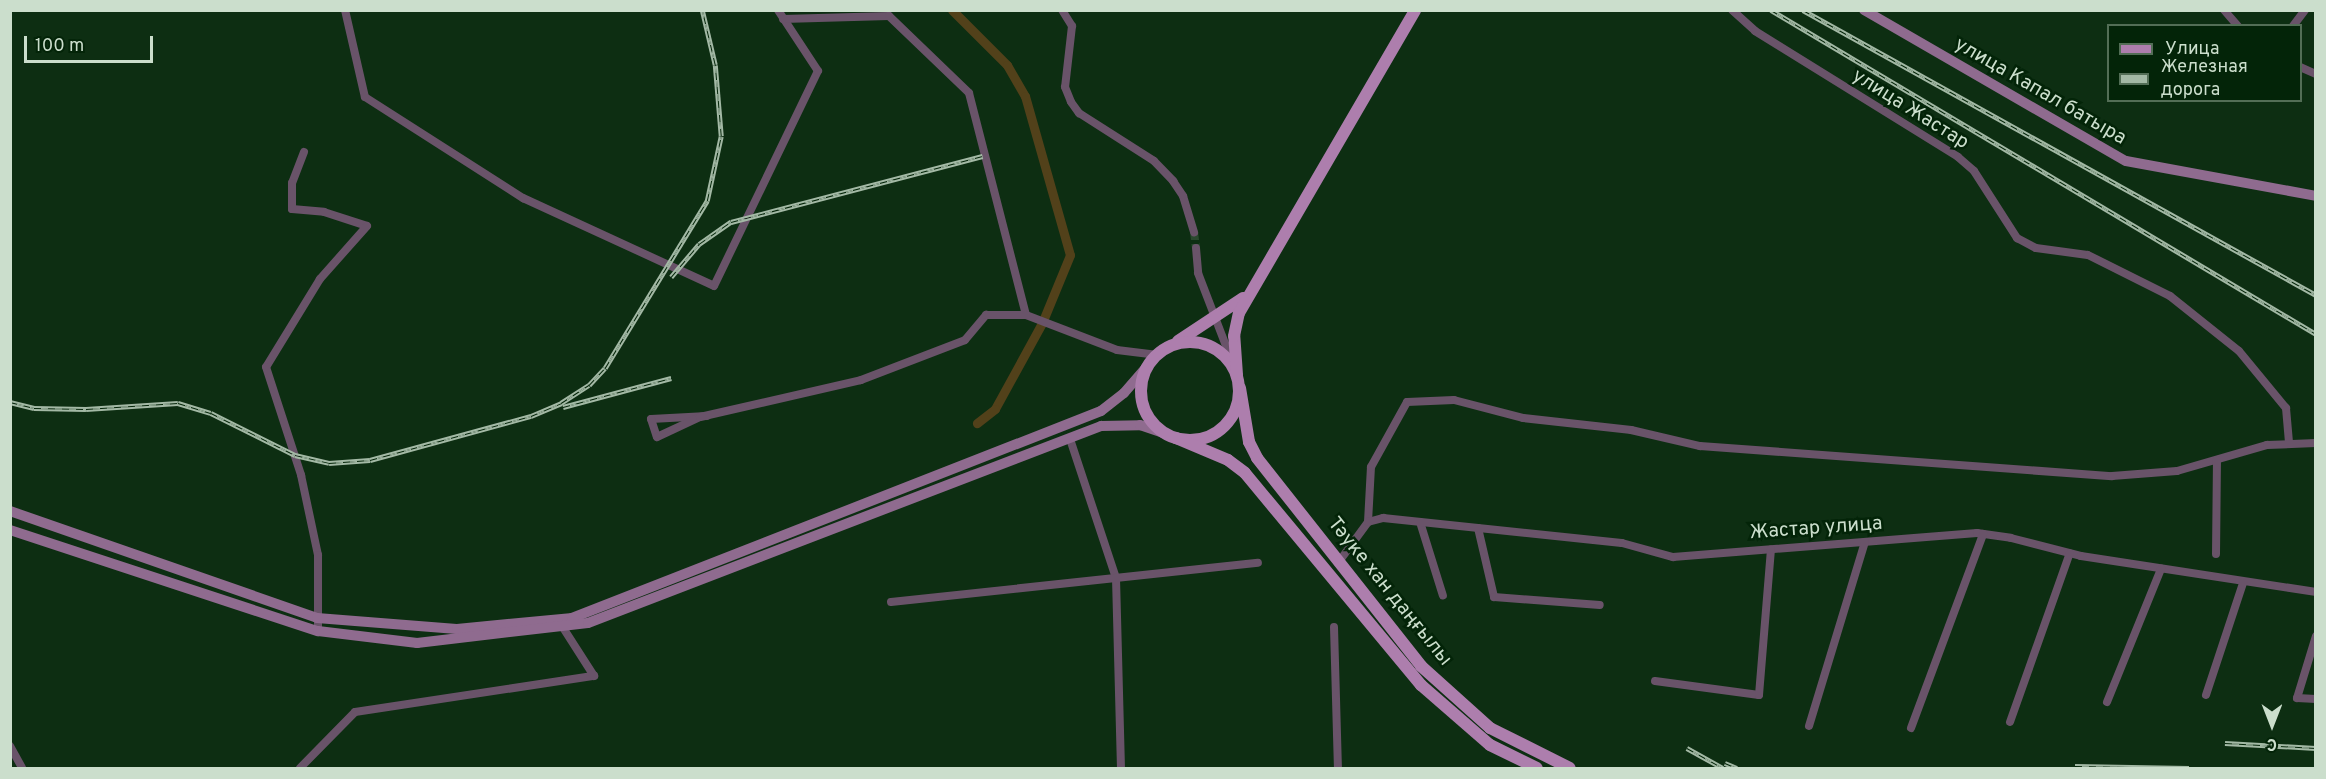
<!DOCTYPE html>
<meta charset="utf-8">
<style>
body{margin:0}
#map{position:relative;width:2326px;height:779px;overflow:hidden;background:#0d2e12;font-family:Overpass,sans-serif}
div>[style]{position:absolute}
.canal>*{height:9px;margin:-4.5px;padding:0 4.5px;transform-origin:4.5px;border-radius:4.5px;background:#52411a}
.minor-tunnel>*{height:8px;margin-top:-4px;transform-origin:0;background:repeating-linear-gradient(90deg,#2a482e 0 8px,transparent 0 12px)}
.minor>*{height:8px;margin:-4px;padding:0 4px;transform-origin:4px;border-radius:4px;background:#695369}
.secondary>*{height:10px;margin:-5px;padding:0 5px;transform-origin:5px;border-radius:5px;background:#8f6b8f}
.primary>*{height:12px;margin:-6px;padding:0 6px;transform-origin:6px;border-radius:6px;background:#ad7ead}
.primary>.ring{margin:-6px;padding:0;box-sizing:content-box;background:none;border:12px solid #ad7ead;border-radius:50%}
.rail>*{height:4.5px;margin-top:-2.25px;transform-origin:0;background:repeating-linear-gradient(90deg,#032408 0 7px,#a3b9a5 0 14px);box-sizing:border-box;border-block:2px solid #a3b9a5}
span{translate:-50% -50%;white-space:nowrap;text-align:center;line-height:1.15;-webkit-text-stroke:5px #032408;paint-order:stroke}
.street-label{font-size:20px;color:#cbdecc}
.frame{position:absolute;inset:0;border:12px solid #cbdecc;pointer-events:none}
.legend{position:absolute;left:2107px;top:24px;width:195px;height:78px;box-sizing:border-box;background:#032408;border:2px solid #536e56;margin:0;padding:8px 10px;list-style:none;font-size:18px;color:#cbdecc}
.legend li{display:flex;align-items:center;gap:12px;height:30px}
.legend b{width:30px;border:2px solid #536e56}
.north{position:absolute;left:2242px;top:695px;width:60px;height:60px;-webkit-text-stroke:4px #032408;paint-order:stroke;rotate:180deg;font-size:16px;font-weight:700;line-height:24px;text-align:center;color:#cbdecc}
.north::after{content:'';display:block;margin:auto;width:21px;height:27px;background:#cbdecc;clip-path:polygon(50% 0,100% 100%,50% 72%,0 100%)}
.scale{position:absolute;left:24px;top:36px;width:129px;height:27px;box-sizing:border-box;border:3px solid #cbdecc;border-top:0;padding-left:8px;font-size:18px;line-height:21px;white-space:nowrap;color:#cbdecc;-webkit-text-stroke:4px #032408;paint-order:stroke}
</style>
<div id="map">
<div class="canal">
<div style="left:952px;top:10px;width:78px;rotate:45deg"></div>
<div style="left:1007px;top:65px;width:36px;rotate:60deg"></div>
<div style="left:1025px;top:96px;width:165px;rotate:74.2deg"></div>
<div style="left:1070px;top:255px;width:74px;rotate:112.4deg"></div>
<div style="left:1042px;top:323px;width:98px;rotate:118.7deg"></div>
<div style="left:995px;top:409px;width:23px;rotate:142deg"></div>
</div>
<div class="minor-tunnel">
<div style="left:1194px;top:232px;width:16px;rotate:83deg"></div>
</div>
<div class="minor">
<div style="left:345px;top:10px;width:89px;rotate:77.1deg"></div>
<div style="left:365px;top:97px;width:188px;rotate:32.6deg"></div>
<div style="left:523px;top:198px;width:210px;rotate:24.7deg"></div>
<div style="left:714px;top:286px;width:239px;rotate:-64.2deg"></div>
<div style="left:818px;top:71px;width:73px;rotate:-123.3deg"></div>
<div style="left:1062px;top:10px;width:19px;rotate:58deg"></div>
<div style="left:1072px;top:26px;width:61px;rotate:96.5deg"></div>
<div style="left:1065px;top:87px;width:16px;rotate:68deg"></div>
<div style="left:1071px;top:102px;width:14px;rotate:54deg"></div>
<div style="left:1079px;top:113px;width:89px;rotate:32.6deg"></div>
<div style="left:1154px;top:161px;width:28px;rotate:46deg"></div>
<div style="left:1173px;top:181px;width:18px;rotate:56deg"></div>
<div style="left:1183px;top:196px;width:38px;rotate:73deg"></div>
<div style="left:1732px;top:10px;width:31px;rotate:42deg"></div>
<div style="left:1755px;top:31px;width:239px;rotate:31.8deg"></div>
<div style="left:1958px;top:157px;width:21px;rotate:41deg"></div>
<div style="left:1974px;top:171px;width:80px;rotate:57.3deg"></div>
<div style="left:2017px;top:238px;width:21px;rotate:28deg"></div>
<div style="left:2036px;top:248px;width:52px;rotate:7.7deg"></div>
<div style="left:2088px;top:255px;width:92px;rotate:26.6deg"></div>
<div style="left:2170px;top:296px;width:88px;rotate:38.6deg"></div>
<div style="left:2239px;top:351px;width:74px;rotate:50.5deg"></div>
<div style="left:2286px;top:408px;width:34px;rotate:85deg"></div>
<div style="left:2224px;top:10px;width:21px;rotate:49deg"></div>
<div style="left:783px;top:19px;width:106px;rotate:-1.6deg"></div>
<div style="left:889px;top:16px;width:111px;rotate:43.9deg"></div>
<div style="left:969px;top:93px;width:229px;rotate:75.6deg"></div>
<div style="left:1026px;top:315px;width:97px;rotate:21deg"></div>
<div style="left:1117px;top:350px;width:39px;rotate:7deg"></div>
<div style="left:2293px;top:26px;width:20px;rotate:-53deg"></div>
<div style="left:2300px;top:67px;width:17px;rotate:24deg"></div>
<div style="left:304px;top:152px;width:33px;rotate:111deg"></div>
<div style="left:292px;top:183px;width:26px;rotate:90deg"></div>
<div style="left:292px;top:209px;width:32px;rotate:5deg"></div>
<div style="left:324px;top:212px;width:45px;rotate:18deg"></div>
<div style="left:367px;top:226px;width:71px;rotate:131.6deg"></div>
<div style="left:320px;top:279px;width:103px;rotate:121.5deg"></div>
<div style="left:266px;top:367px;width:114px;rotate:72deg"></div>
<div style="left:301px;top:475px;width:82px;rotate:78deg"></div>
<div style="left:318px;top:555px;width:76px;rotate:90deg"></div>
<div style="left:1196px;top:248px;width:25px;rotate:85deg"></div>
<div style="left:1198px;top:273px;width:92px;rotate:69deg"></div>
<div style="left:707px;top:416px;width:56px;rotate:176.9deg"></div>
<div style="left:651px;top:419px;width:19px;rotate:72deg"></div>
<div style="left:657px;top:437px;width:47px;rotate:-24.9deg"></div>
<div style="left:700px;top:417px;width:165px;rotate:-12.9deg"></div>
<div style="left:861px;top:380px;width:111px;rotate:-21deg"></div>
<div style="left:965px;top:340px;width:33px;rotate:-50deg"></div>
<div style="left:986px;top:315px;width:40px"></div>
<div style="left:1070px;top:439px;width:146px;rotate:71.7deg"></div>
<div style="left:1116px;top:578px;width:190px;rotate:88.5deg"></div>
<div style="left:1368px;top:522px;width:55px;rotate:-86.9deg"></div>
<div style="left:1371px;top:467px;width:74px;rotate:-61deg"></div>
<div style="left:1407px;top:402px;width:47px;rotate:-2.4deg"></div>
<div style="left:1454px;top:400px;width:71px;rotate:14.6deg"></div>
<div style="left:1523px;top:418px;width:109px;rotate:6.3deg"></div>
<div style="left:1631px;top:430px;width:71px;rotate:13.1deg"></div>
<div style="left:1700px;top:446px;width:413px;rotate:4.2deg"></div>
<div style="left:2112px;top:476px;width:65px;rotate:-4.4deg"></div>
<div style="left:2177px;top:471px;width:94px;rotate:-16.1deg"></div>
<div style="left:2267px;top:445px;width:49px;rotate:-2.3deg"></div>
<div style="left:1420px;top:522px;width:77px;rotate:72.7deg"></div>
<div style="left:1478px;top:528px;width:71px;rotate:76.9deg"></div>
<div style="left:1494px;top:597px;width:106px;rotate:4.3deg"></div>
<div style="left:2216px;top:554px;width:94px;rotate:-89.4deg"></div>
<div style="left:1338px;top:563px;width:51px;rotate:-53.8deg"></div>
<div style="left:1368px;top:522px;width:16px;rotate:-15deg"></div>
<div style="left:1383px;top:518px;width:240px;rotate:6deg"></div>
<div style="left:1622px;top:543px;width:53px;rotate:15.4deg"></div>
<div style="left:1673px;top:557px;width:305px;rotate:-4.5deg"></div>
<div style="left:1977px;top:533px;width:34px;rotate:8deg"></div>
<div style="left:2011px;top:538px;width:72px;rotate:14.4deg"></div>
<div style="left:2081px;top:556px;width:238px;rotate:8.7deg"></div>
<div style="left:891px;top:602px;width:369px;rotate:-6.1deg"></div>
<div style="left:1334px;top:627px;width:141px;rotate:88.4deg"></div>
<div style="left:2316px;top:636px;width:65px;rotate:107deg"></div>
<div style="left:2297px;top:698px;width:19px;rotate:3deg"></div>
<div style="left:1655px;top:681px;width:105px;rotate:7.7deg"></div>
<div style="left:1759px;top:695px;width:146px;rotate:-85.3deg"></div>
<div style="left:2206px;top:695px;width:118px;rotate:-71.7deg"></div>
<div style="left:2107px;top:702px;width:144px;rotate:-67.9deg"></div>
<div style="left:2010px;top:722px;width:179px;rotate:-70.5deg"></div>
<div style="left:1809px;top:726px;width:192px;rotate:-73.1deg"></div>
<div style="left:1911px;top:728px;width:207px;rotate:-69.6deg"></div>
<div style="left:10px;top:746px;width:25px;rotate:61deg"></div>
<div style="left:300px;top:768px;width:78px;rotate:-45.5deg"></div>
<div style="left:355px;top:712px;width:242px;rotate:-8.6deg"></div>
<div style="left:594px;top:676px;width:59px;rotate:-122.6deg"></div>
</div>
<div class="secondary">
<div style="left:1864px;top:10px;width:302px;rotate:30deg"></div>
<div style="left:2126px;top:161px;width:193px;rotate:10.4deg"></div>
<div style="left:10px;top:511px;width:325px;rotate:19.2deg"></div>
<div style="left:317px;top:618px;width:140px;rotate:4.5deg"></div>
<div style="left:457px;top:629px;width:116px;rotate:-5.5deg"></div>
<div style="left:572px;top:618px;width:568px;rotate:-21.37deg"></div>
<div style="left:1101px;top:411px;width:29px;rotate:-38deg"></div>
<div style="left:1124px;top:393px;width:37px;rotate:-49deg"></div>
<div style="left:10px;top:530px;width:324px;rotate:18.2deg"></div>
<div style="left:318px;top:631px;width:100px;rotate:6.9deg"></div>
<div style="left:417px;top:643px;width:172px;rotate:-6.7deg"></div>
<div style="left:588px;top:623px;width:550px;rotate:-21.01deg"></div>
<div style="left:1101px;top:426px;width:39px;rotate:-1deg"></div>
<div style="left:1140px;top:425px;width:28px;rotate:19deg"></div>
</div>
<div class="primary">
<div style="left:1178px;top:341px;width:78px;rotate:-33.5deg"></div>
<div class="ring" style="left:1141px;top:342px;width:86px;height:86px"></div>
<div style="left:1237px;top:375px;width:39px;rotate:-94deg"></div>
<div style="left:1234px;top:336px;width:24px;rotate:-78deg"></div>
<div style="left:1239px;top:313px;width:350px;rotate:-59.8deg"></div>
<div style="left:1240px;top:388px;width:55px;rotate:80.5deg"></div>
<div style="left:1249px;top:442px;width:18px;rotate:63deg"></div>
<div style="left:1257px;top:458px;width:265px;rotate:51.7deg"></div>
<div style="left:1421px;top:666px;width:93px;rotate:41.9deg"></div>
<div style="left:1490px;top:728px;width:89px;rotate:26.6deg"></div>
<div style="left:1176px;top:438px;width:56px;rotate:22.9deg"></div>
<div style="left:1228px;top:460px;width:21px;rotate:37deg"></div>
<div style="left:1245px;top:473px;width:276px;rotate:50.3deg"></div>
<div style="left:1421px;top:685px;width:91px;rotate:41deg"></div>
<div style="left:1490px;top:745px;width:52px;rotate:26.1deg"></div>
</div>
<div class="rail">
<div style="left:1771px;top:10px;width:634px;rotate:30.73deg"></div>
<div style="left:1803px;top:10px;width:587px;rotate:29.05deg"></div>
<div style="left:671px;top:277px;width:43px;rotate:-49.7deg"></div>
<div style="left:699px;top:244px;width:39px;rotate:-35deg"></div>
<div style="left:731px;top:222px;width:260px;rotate:-14.7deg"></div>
<div style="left:10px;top:402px;width:25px;rotate:14deg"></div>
<div style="left:34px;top:408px;width:52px;rotate:1.1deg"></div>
<div style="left:86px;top:409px;width:92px;rotate:-3.7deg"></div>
<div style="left:178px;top:403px;width:34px;rotate:17deg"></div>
<div style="left:211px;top:413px;width:94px;rotate:26.6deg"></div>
<div style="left:295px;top:455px;width:35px;rotate:13deg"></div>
<div style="left:329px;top:463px;width:41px;rotate:-4.2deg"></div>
<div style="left:370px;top:460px;width:167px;rotate:-15.3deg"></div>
<div style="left:531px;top:416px;width:33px;rotate:-23deg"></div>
<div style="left:561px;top:403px;width:33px;rotate:-33deg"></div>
<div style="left:589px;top:385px;width:23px;rotate:-47deg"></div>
<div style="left:605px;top:368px;width:196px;rotate:-58.6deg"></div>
<div style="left:707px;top:201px;width:66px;rotate:-77.8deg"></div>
<div style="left:721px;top:136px;width:71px;rotate:-94.8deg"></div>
<div style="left:715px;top:65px;width:57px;rotate:-103.3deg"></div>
<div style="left:563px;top:407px;width:112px;rotate:-15deg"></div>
<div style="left:2225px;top:743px;width:91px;rotate:3.1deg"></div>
<div style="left:1687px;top:748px;width:41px;rotate:29.1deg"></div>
<div style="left:1725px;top:763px;width:13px;rotate:23deg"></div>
<div style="left:2075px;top:766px;width:114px;rotate:1deg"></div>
</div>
<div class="street-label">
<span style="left:2040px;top:92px;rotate:30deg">улица Капал батыра</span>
<span style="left:1910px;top:110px;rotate:32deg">улица Жастар</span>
<span style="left:1816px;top:529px;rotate:-4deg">Жастар улица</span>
<span style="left:1389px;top:592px;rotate:51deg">Тәуке хан даңғылы</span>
</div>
<div class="frame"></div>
<ul class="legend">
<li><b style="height:8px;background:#ad7ead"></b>Улица</li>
<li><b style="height:8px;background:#a3b9a5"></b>Железная дорога</li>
</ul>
<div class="north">С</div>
<div class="scale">100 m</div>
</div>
